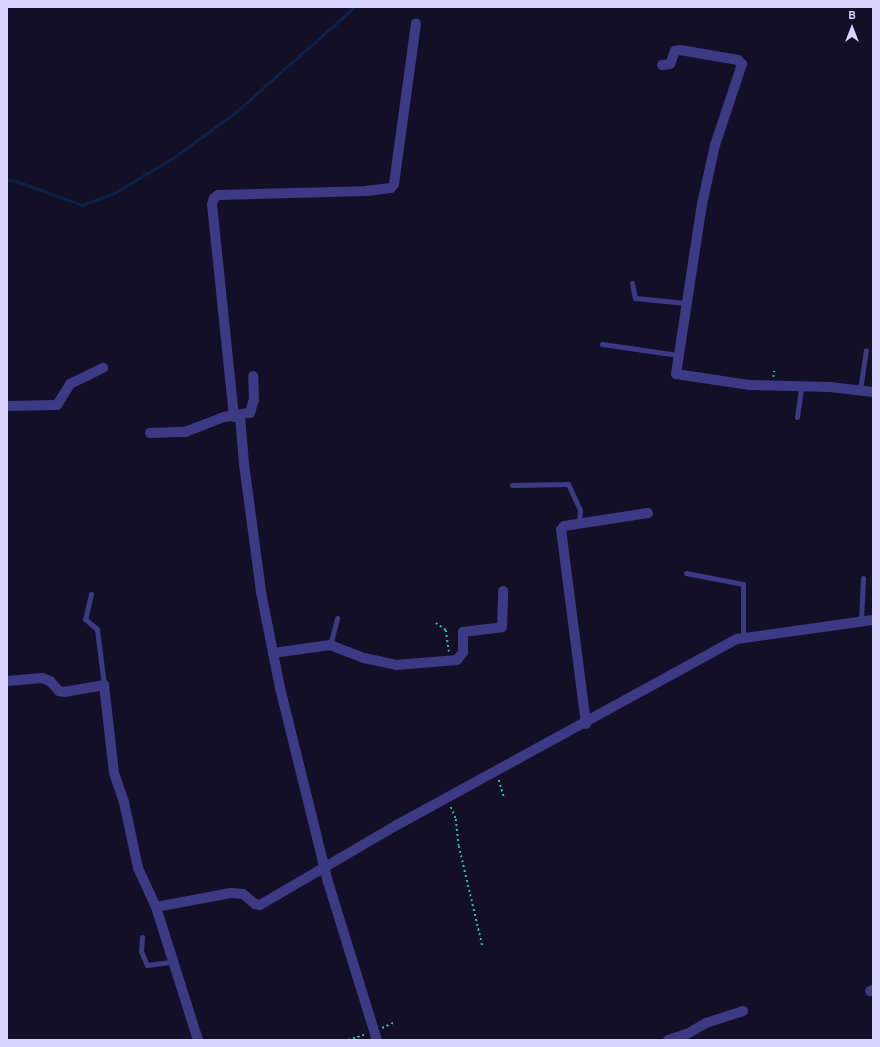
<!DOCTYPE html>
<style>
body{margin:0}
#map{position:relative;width:880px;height:1047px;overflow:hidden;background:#130f26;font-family:Overpass,sans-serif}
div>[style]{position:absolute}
.stream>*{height:3px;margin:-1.5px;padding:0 1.5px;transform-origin:1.5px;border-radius:1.5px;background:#0c2248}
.path>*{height:1.5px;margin-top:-0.75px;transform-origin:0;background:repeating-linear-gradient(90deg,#2fb8b0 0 2px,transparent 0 5px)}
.lane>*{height:5px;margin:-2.5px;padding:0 2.5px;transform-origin:2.5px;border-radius:2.5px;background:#3d3a85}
.street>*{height:10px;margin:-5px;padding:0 5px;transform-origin:5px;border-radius:5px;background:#3d3a85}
span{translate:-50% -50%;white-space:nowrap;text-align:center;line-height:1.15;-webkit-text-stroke:3px #130f26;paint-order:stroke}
.frame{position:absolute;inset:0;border:8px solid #d9d4ff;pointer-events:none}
.north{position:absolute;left:832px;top:8px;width:40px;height:40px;-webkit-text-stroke:3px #130f26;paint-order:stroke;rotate:0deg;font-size:11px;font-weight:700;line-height:16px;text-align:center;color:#d9d4ff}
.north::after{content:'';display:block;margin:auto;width:14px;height:18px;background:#d9d4ff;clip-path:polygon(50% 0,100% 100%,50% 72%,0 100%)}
</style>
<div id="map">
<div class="stream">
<div style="left:7px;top:180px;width:9px;rotate:6deg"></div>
<div style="left:16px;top:181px;width:70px;rotate:20deg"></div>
<div style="left:82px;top:205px;width:34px;rotate:-21deg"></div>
<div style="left:114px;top:193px;width:69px;rotate:-30.7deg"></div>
<div style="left:173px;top:158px;width:79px;rotate:-36.3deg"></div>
<div style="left:237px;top:111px;width:157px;rotate:-41.6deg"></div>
</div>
<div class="path">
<div style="left:773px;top:377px;width:6px;rotate:-81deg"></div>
<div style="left:436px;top:623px;width:12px;rotate:35deg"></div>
<div style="left:446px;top:630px;width:22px;rotate:82deg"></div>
<div style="left:499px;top:780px;width:19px;rotate:74deg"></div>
<div style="left:451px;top:807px;width:13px;rotate:67deg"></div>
<div style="left:456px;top:819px;width:27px;rotate:84deg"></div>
<div style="left:459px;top:846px;width:105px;rotate:76.8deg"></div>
<div style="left:382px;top:1028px;width:14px;rotate:-25deg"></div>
<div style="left:348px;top:1040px;width:19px;rotate:-18deg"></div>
</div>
<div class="lane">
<div style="left:632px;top:283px;width:15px;rotate:79deg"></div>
<div style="left:635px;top:298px;width:51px;rotate:5.6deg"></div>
<div style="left:602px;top:344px;width:77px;rotate:8.2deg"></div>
<div style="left:860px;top:390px;width:40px;rotate:-81.5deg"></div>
<div style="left:797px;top:417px;width:29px;rotate:-82deg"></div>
<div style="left:512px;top:485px;width:56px;rotate:-1deg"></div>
<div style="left:568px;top:484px;width:29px;rotate:65deg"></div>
<div style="left:580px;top:510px;width:14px;rotate:94deg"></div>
<div style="left:686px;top:573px;width:58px;rotate:10.9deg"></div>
<div style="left:743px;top:584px;width:53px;rotate:90deg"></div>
<div style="left:91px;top:594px;width:26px;rotate:103deg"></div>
<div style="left:85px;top:619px;width:16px;rotate:40deg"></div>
<div style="left:97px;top:629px;width:56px;rotate:82.9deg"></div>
<div style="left:861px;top:621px;width:43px;rotate:-87.3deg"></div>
<div style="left:330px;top:645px;width:28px;rotate:-75deg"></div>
<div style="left:142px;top:937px;width:14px;rotate:94deg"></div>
<div style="left:141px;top:951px;width:15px;rotate:67deg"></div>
<div style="left:147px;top:965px;width:26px;rotate:-7deg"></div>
</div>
<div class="street">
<div style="left:662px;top:65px;width:8px;rotate:-7deg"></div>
<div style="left:670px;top:64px;width:14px;rotate:-69deg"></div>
<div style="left:675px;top:51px;width:5px;rotate:-11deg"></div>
<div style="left:680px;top:50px;width:59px;rotate:9.8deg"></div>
<div style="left:738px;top:60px;width:6px;rotate:45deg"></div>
<div style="left:742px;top:64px;width:85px;rotate:108.4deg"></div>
<div style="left:715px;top:145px;width:60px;rotate:102.4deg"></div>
<div style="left:702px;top:204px;width:172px;rotate:98.7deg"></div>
<div style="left:676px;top:374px;width:75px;rotate:8.5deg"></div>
<div style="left:750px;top:385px;width:80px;rotate:1.4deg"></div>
<div style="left:830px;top:387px;width:43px;rotate:6.6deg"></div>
<div style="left:7px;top:406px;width:50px;rotate:-1.1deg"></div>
<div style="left:57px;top:405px;width:25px;rotate:-58deg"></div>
<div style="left:70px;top:384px;width:37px;rotate:-26deg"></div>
<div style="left:240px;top:416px;width:48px;rotate:85.2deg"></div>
<div style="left:244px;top:464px;width:129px;rotate:82.4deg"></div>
<div style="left:261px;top:592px;width:98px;rotate:78.8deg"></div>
<div style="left:280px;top:688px;width:200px;rotate:76.1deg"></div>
<div style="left:328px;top:882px;width:165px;rotate:72.8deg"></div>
<div style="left:234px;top:417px;width:214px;rotate:-95.9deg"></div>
<div style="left:212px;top:204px;width:6px;rotate:-72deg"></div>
<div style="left:214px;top:198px;width:5px;rotate:-37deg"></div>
<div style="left:218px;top:195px;width:148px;rotate:-1.5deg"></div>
<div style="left:366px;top:191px;width:25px;rotate:-7deg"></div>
<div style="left:391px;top:188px;width:5px;rotate:-53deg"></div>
<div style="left:394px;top:184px;width:162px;rotate:-82.2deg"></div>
<div style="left:150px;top:433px;width:35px;rotate:-2deg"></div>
<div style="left:185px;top:432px;width:42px;rotate:-21deg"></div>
<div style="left:224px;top:417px;width:26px;rotate:-9deg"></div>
<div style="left:250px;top:413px;width:15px;rotate:-74deg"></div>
<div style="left:254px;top:399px;width:23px;rotate:-92deg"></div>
<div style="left:273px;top:653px;width:58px;rotate:-8deg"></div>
<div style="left:330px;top:645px;width:36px;rotate:21deg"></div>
<div style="left:364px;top:658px;width:33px;rotate:12deg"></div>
<div style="left:396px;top:665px;width:61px;rotate:-4.7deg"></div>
<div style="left:457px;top:660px;width:10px;rotate:-53deg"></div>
<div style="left:463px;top:652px;width:20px;rotate:-90deg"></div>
<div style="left:463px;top:632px;width:39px;rotate:-7deg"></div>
<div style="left:502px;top:627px;width:36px;rotate:-88deg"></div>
<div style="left:7px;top:681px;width:35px;rotate:-5deg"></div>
<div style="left:42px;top:678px;width:9px;rotate:21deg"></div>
<div style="left:50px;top:681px;width:13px;rotate:48deg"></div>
<div style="left:59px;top:691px;width:5px;rotate:11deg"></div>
<div style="left:64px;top:692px;width:41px;rotate:-9.9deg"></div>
<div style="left:104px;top:685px;width:89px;rotate:83.5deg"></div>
<div style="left:114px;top:773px;width:31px;rotate:71deg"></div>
<div style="left:124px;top:802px;width:67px;rotate:78deg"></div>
<div style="left:138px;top:868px;width:43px;rotate:65.2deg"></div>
<div style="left:156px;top:907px;width:139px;rotate:72.5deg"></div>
<div style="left:586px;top:724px;width:196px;rotate:-97.3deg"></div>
<div style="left:561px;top:530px;width:5px;rotate:-53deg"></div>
<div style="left:564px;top:526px;width:85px;rotate:-8.8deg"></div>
<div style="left:156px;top:907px;width:76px;rotate:-10.6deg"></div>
<div style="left:231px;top:893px;width:12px;rotate:5deg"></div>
<div style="left:243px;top:894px;width:16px;rotate:40deg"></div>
<div style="left:255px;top:904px;width:5px;rotate:11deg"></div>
<div style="left:260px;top:905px;width:159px;rotate:-30.3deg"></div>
<div style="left:397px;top:825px;width:388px;rotate:-28.7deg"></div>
<div style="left:737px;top:639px;width:137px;rotate:-8deg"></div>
<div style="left:870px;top:991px;width:3px;rotate:-18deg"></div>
<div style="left:668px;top:1040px;width:20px;rotate:-18deg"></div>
<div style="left:687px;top:1034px;width:22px;rotate:-30deg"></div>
<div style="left:706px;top:1023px;width:39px;rotate:-18deg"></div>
</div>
<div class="frame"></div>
<div class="north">B</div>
</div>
